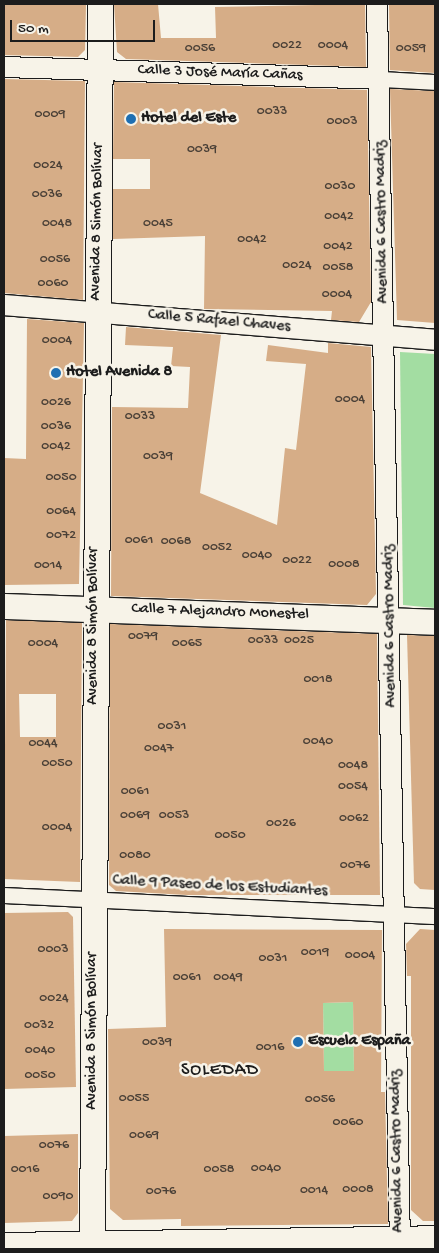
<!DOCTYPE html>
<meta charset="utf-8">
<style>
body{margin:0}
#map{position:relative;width:439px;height:1253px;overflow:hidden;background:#f7f3e8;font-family:"Gochi Hand",sans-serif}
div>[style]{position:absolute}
.green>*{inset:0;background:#a3dda2}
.building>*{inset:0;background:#d6ad87}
.roads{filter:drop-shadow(1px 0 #1c1c1c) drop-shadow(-1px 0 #1c1c1c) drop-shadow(0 1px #1c1c1c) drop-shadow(0 -1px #1c1c1c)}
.pedestrian>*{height:15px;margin:-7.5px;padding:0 7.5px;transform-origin:7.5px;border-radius:7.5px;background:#f7f3e8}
.minor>*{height:20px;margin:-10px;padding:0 10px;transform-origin:10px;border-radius:10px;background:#f7f3e8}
.tertiary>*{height:25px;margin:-12.5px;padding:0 12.5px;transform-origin:12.5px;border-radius:12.5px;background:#f7f3e8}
.dots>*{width:14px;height:14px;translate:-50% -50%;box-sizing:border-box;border:2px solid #f7f3e8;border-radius:50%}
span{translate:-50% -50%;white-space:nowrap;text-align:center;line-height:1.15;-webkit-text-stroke:5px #f7f3e8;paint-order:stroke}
.number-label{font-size:14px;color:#4a4037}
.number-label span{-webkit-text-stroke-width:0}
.street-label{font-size:16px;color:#1c1c1c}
.poi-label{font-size:16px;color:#1c1c1c;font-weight:700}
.left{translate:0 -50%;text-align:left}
.neighbourhood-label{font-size:18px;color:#1c1c1c;letter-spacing:1px}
.frame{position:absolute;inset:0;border:5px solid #1c1c1c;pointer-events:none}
.scale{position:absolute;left:10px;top:20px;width:145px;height:22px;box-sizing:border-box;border:2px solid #1c1c1c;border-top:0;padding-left:6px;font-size:15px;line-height:18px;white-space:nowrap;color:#1c1c1c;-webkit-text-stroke:4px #f7f3e8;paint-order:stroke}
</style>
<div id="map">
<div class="green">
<div style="clip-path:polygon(400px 352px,435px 354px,435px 608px,403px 605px)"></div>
<div style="clip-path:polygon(353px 1002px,354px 1071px,324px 1071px,323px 1003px)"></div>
</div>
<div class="building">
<div style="clip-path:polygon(4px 4px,86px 4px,85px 50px,78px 57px,4px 55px)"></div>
<div style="clip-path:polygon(114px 4px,158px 4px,161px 38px,216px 38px,215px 7px,365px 4px,366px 67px,126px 59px,117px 52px)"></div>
<div style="clip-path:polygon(389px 4px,435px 4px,435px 73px,390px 70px)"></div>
<div style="clip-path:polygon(4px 79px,85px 81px,83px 300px,4px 293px)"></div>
<div style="clip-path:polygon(114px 82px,367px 90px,371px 302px,359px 322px,331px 320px,332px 311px,204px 309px,205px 236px,113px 239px,113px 189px,150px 189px,150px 159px,113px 159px)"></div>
<div style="clip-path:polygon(390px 89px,435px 91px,435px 323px,397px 320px)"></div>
<div style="clip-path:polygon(27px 319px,84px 323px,79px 584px,4px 585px,4px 458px,26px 459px)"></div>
<div style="clip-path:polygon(126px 327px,221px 335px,200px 493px,277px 525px,285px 448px,296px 450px,306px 364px,266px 361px,268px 345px,328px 353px,328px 343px,371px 347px,376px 594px,367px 605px,111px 596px,112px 407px,188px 408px,190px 367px,171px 366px,173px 347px,125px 345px)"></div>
<div style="clip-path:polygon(evenodd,6px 620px,82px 623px,80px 882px,4px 879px,6px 620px,19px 694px,56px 694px,56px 737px,20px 737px,19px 694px)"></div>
<div style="clip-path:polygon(110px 624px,377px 634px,380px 895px,187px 895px,116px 891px,109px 885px)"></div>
<div style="clip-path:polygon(407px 635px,435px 636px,435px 890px,420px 889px,414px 883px)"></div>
<div style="clip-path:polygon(68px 912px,73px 917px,76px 1087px,4px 1089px,4px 913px)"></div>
<div style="clip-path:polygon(evenodd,164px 929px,382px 930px,381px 1092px,385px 1092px,388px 1224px,181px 1226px,181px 1219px,123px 1220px,110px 1209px,108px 1029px,166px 1027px,164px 929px,353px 1002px,354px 1071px,324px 1071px,323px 1003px,353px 1002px)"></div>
<div style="clip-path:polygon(420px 929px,435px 930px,435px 1221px,423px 1221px,411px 1210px,411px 976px,407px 976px,406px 944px)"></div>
<div style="clip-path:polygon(78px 1134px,78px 1213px,72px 1221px,4px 1223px,4px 1136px)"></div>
</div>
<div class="roads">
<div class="pedestrian">
<div style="left:380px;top:79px;width:55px;rotate:3.1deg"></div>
<div style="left:4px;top:895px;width:432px;rotate:2.8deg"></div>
</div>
<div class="minor">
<div style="left:377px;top:4px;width:1245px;rotate:88.94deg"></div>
<div style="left:4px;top:67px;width:376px;rotate:1.8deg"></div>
<div style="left:4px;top:305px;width:432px;rotate:4.6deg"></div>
</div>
<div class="tertiary">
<div style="left:4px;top:606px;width:431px;rotate:2.1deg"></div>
<div style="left:4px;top:1245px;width:431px;rotate:-0.9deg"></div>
<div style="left:92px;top:1249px;width:1245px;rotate:-89.63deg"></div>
</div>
</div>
<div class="dots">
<div style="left:131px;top:119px;background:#1f6fb2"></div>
<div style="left:56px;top:373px;background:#1f6fb2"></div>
<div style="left:298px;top:1042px;background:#1f6fb2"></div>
</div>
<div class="number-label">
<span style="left:287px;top:46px">0022</span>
<span style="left:333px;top:46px">0004</span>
<span style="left:200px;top:49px">0056</span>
<span style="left:411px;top:49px">0059</span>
<span style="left:272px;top:112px">0033</span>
<span style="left:50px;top:115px">0009</span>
<span style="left:342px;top:122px">0003</span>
<span style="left:202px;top:150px">0039</span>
<span style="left:48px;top:166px">0024</span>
<span style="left:340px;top:187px">0030</span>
<span style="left:47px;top:195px">0036</span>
<span style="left:339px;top:217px">0042</span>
<span style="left:57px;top:224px">0048</span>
<span style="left:158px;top:224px">0045</span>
<span style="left:252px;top:240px">0042</span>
<span style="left:338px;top:247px">0042</span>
<span style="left:55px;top:260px">0056</span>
<span style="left:297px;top:266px">0024</span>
<span style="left:338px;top:268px">0058</span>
<span style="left:53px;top:284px">0060</span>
<span style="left:337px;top:295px">0004</span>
<span style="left:57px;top:341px">0004</span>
<span style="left:350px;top:400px">0004</span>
<span style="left:56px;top:403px">0026</span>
<span style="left:140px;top:417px">0033</span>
<span style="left:56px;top:427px">0036</span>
<span style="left:56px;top:447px">0042</span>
<span style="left:158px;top:457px">0039</span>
<span style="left:61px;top:478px">0050</span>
<span style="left:61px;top:512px">0064</span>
<span style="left:61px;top:536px">0072</span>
<span style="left:139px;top:541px">0061</span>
<span style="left:176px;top:542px">0068</span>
<span style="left:217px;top:548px">0052</span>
<span style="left:257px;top:556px">0040</span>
<span style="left:297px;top:561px">0022</span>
<span style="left:344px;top:565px">0008</span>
<span style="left:48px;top:566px">0014</span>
<span style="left:143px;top:637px">0079</span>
<span style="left:263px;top:641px">0033</span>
<span style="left:299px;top:641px">0025</span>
<span style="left:43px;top:644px">0004</span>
<span style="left:187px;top:644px">0065</span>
<span style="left:318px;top:680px">0018</span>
<span style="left:172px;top:727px">0031</span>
<span style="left:318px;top:742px">0040</span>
<span style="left:43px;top:744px">0044</span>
<span style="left:159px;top:749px">0047</span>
<span style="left:57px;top:764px">0050</span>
<span style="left:353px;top:766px">0048</span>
<span style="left:353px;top:787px">0054</span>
<span style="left:135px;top:792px">0061</span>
<span style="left:135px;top:816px">0069</span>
<span style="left:174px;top:816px">0053</span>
<span style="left:354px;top:819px">0062</span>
<span style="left:281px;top:824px">0026</span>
<span style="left:57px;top:828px">0004</span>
<span style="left:230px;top:836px">0050</span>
<span style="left:135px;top:856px">0080</span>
<span style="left:355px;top:866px">0076</span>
<span style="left:53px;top:950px">0003</span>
<span style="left:315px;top:953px">0019</span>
<span style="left:360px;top:956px">0004</span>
<span style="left:273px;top:959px">0031</span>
<span style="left:187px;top:978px">0061</span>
<span style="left:228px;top:978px">0049</span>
<span style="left:54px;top:999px">0024</span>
<span style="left:39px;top:1026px">0032</span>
<span style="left:157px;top:1043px">0039</span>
<span style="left:270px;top:1048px">0016</span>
<span style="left:40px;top:1051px">0040</span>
<span style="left:40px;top:1076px">0050</span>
<span style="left:134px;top:1099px">0055</span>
<span style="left:320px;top:1100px">0056</span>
<span style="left:348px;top:1123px">0060</span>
<span style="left:144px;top:1136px">0069</span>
<span style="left:54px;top:1146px">0076</span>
<span style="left:266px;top:1169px">0040</span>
<span style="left:25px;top:1170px">0016</span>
<span style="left:219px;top:1170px">0058</span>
<span style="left:358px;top:1190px">0008</span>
<span style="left:314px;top:1191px">0014</span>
<span style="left:161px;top:1192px">0076</span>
<span style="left:58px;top:1197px">0090</span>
</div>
<div class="street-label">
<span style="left:220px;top:74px;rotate:2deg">Calle 3 José María Cañas</span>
<span style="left:98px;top:222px;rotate:-89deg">Avenida 8 Simón Bolívar</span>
<span style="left:383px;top:222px;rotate:-91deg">Avenida 6 Castro Madriz</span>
<span style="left:219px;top:322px;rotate:5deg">Calle 5 Rafael Chaves</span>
<span style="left:220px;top:613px;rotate:2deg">Calle 7 Alejandro Monestel</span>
<span style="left:94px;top:626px;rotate:-90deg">Avenida 8 Simón Bolívar</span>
<span style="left:391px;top:626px;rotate:-91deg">Avenida 6 Castro Madriz</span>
<span style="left:220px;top:887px;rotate:3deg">Calle 9 Paseo de los Estudiantes</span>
<span style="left:93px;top:1031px;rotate:-90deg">Avenida 8 Simón Bolívar</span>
<span style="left:398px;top:1151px;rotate:-91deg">Avenida 6 Castro Madriz</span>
</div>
<div class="poi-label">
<span class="left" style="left:141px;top:119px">Hotel del Este</span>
<span class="left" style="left:66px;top:373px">Hotel Avenida 8</span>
<span class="left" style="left:308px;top:1042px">Escuela España</span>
</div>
<div class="neighbourhood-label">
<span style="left:220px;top:1071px">SOLEDAD</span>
</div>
<div class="frame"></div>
<div class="scale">50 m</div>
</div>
